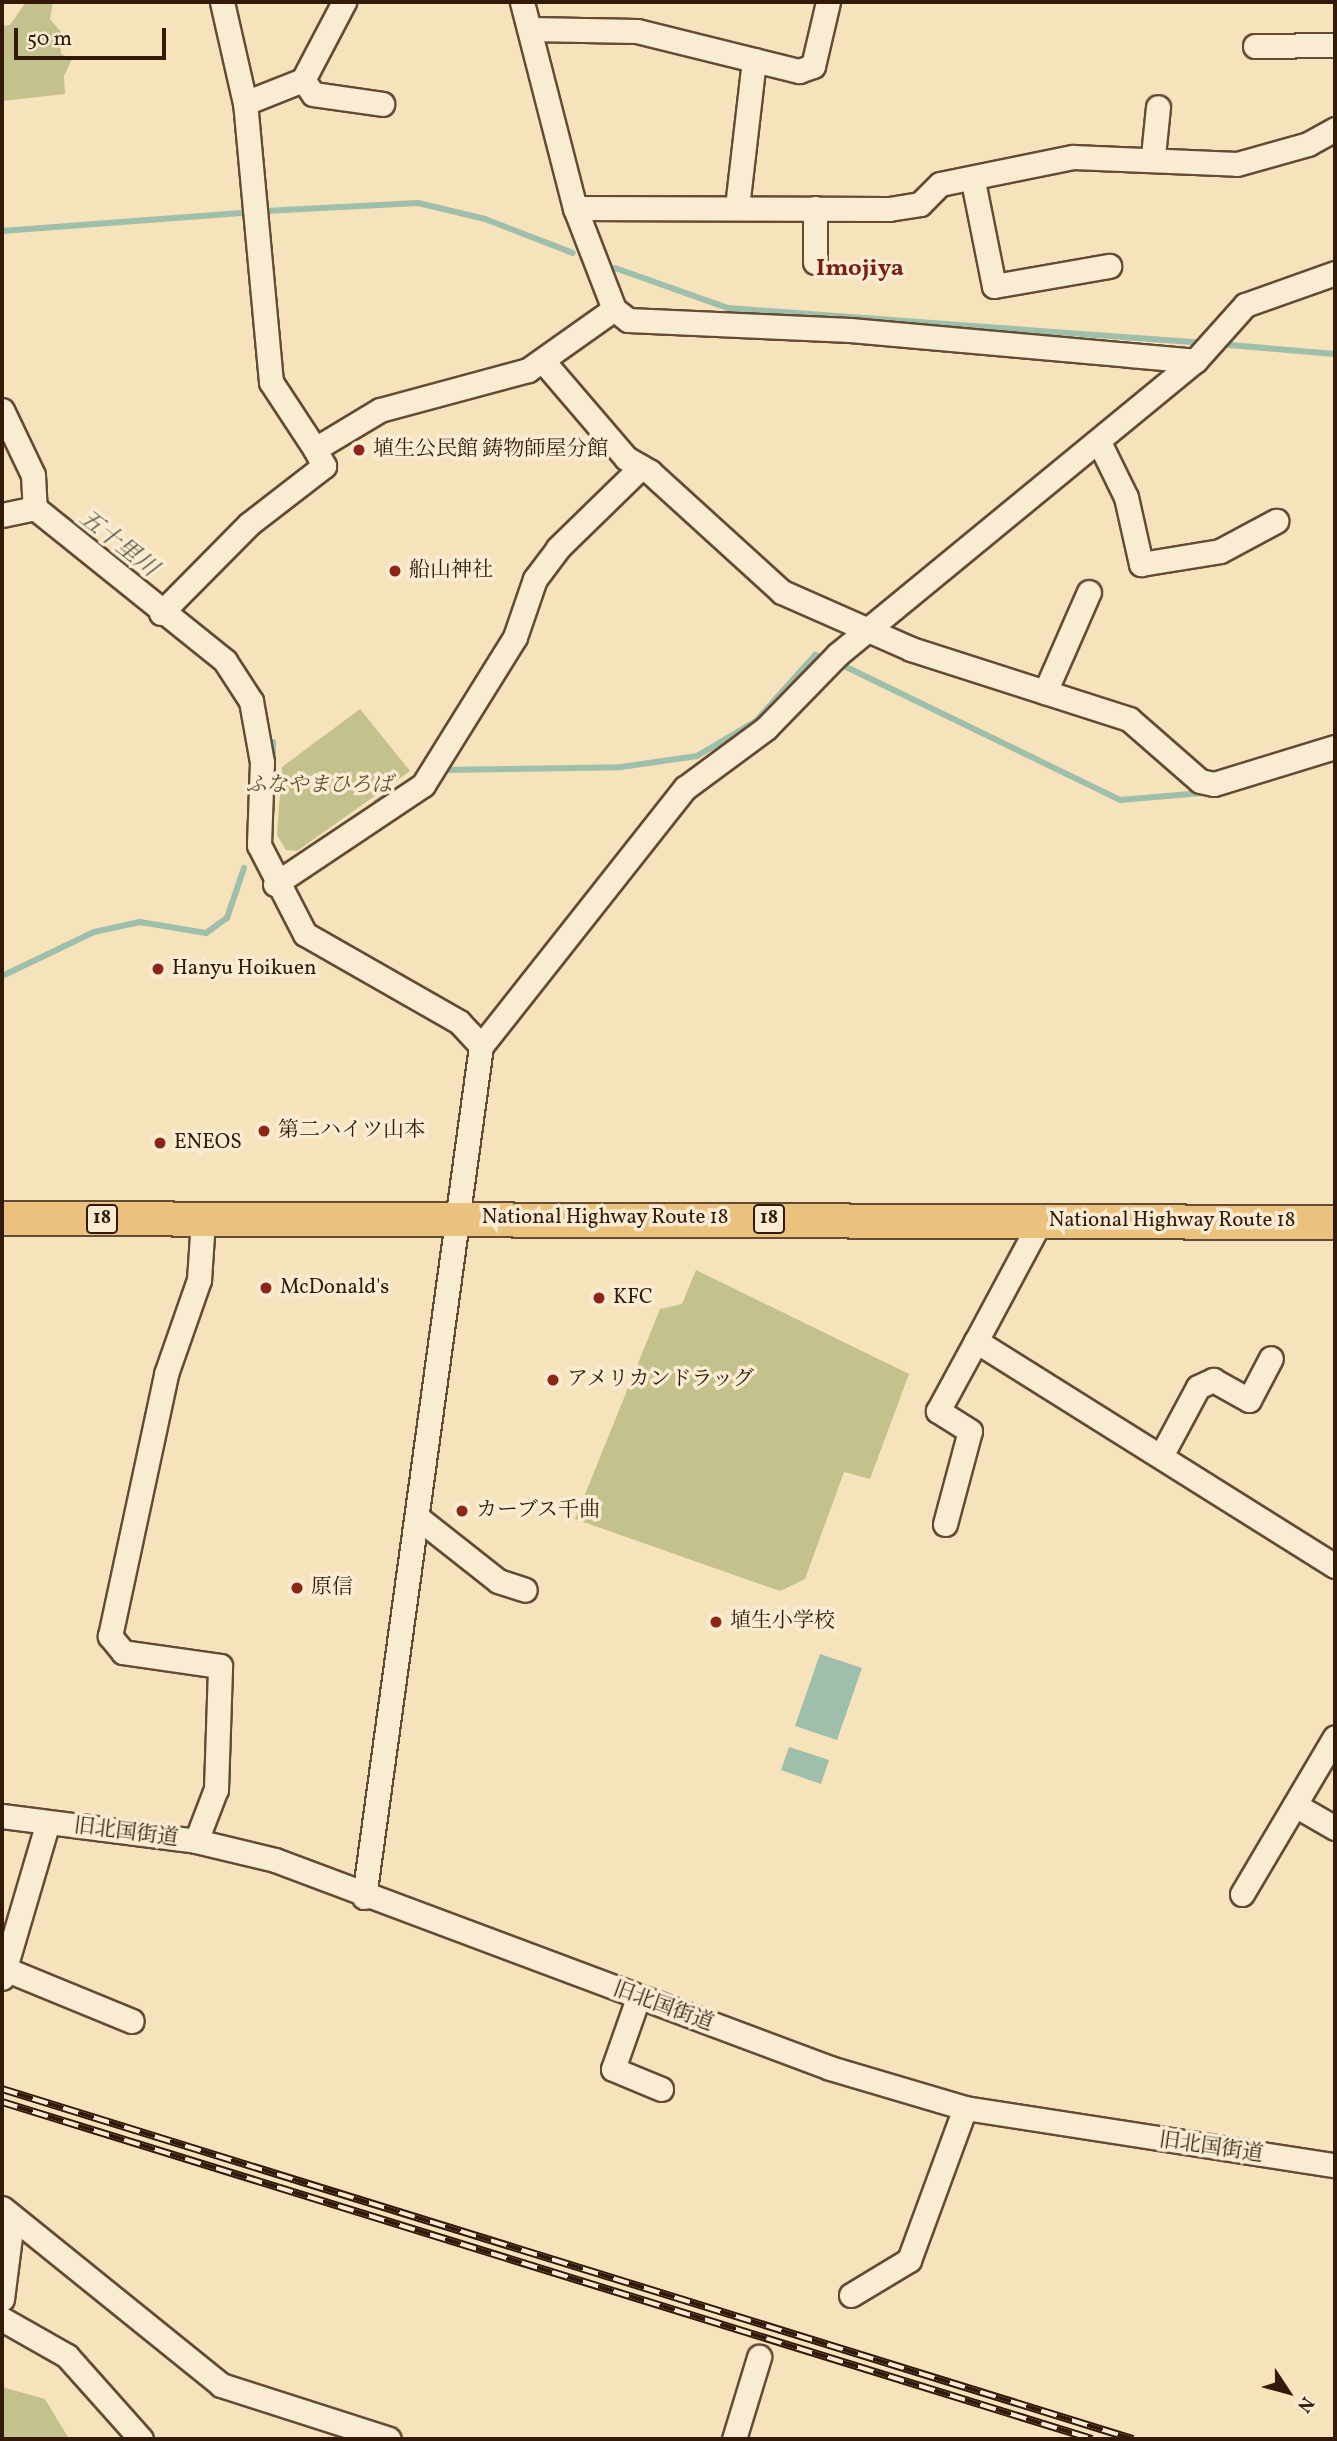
<!DOCTYPE html>
<meta charset="utf-8">
<style>
body{margin:0}
#map{position:relative;width:1337px;height:2441px;overflow:hidden;background:#f6e2bb;font-family:Vollkorn,"Noto Serif JP",serif}
div>[style]{position:absolute}
.green>*{inset:0;background:#c3c18c}
.water>*{inset:0;background:#9dbfab}
.stream>*{height:6px;margin:-3px;padding:0 3px;transform-origin:3px;border-radius:3px;background:#9dbfab}
.roads{filter:drop-shadow(2px 0 #644b35) drop-shadow(-2px 0 #644b35) drop-shadow(0 2px #644b35) drop-shadow(0 -2px #644b35)}
.minor>*{height:23px;margin:-11.5px;padding:0 11.5px;transform-origin:11.5px;border-radius:11.5px;background:#f9ecd3}
.highway>*{height:33px;margin:-16.5px;padding:0 16.5px;transform-origin:16.5px;border-radius:16.5px;background:#ebc17e}
.rail>*{height:8px;margin-top:-4px;transform-origin:0;background:repeating-linear-gradient(90deg,#f9ecd3 0 16px,#331908 0 32px);box-sizing:border-box;border-block:2px solid #331908}
.dots>*{width:19px;height:19px;translate:-50% -50%;box-sizing:border-box;border:4px solid #f9ecd3;border-radius:50%}
span{translate:-50% -50%;white-space:nowrap;text-align:center;line-height:1.15;-webkit-text-stroke:7px #f9ecd3;paint-order:stroke}
.shield-label span{padding:2px 5px;background:#f9ecd3;border:2px solid;border-radius:5px;-webkit-text-stroke-width:0}
.shield-label{font-size:19px;color:#331908;font-weight:700}
.poi-label{font-size:21px;color:#331908}
.left{translate:0 -50%;text-align:left}
.park-label{font-size:21px;color:#5e4b30;font-style:italic}
.street-label{font-size:21px;color:#331908}
.water-label{font-size:23px;color:#585341;font-style:italic}
.quarter-label{font-size:24px;color:#7a1f14;font-weight:700}
.frame{position:absolute;inset:0;border:4px solid #331908;pointer-events:none}
.north{position:absolute;left:1253px;top:2357px;width:70px;height:70px;-webkit-text-stroke:5px #f9ecd3;paint-order:stroke;rotate:126deg;font-size:19px;font-weight:700;line-height:28px;text-align:center;color:#331908}
.north::after{content:'';display:block;margin:auto;width:24px;height:32px;background:#331908;clip-path:polygon(50% 0,100% 100%,50% 72%,0 100%)}
.scale{position:absolute;left:14px;top:28px;width:152px;height:32px;box-sizing:border-box;border:4px solid #331908;border-top:0;padding-left:9px;font-size:21px;line-height:24px;white-space:nowrap;color:#331908;-webkit-text-stroke:5px #f9ecd3;paint-order:stroke}
</style>
<div id="map">
<div class="green">
<div style="clip-path:polygon(26px 2px,53px 2px,50px 19px,61px 32px,61px 54px,72px 59px,64px 76px,65px 94px,2px 101px,2px 26px,10px 25px)"></div>
<div style="clip-path:polygon(360px 709px,410px 771px,297px 851px,286px 850px,277px 835px,282px 767px)"></div>
<div style="clip-path:polygon(696px 1270px,909px 1374px,870px 1479px,844px 1472px,805px 1579px,780px 1591px,575px 1519px,660px 1309px,682px 1304px)"></div>
<div style="clip-path:polygon(2px 2387px,45px 2399px,69px 2439px,2px 2439px)"></div>
</div>
<div class="water">
<div style="clip-path:polygon(820px 1654px,862px 1668px,837px 1740px,795px 1726px)"></div>
<div style="clip-path:polygon(789px 1747px,829px 1760px,821px 1784px,781px 1770px)"></div>
</div>
<div class="stream">
<div style="left:265px;top:211px;width:153px;rotate:-3deg"></div>
<div style="left:418px;top:203px;width:69px;rotate:13.4deg"></div>
<div style="left:485px;top:219px;width:94px;rotate:21.1deg"></div>
<div style="left:2px;top:231px;width:243px;rotate:-4.3deg"></div>
<div style="left:615px;top:268px;width:120px;rotate:19.5deg"></div>
<div style="left:728px;top:308px;width:476px;rotate:4.2deg"></div>
<div style="left:1218px;top:344px;width:117px;rotate:4.9deg"></div>
<div style="left:7px;top:504px;width:22px;rotate:-5deg"></div>
<div style="left:838px;top:663px;width:314px;rotate:25.9deg"></div>
<div style="left:1120px;top:800px;width:94px;rotate:-4.9deg"></div>
<div style="left:273px;top:765px;width:23px;rotate:-90deg"></div>
<div style="left:439px;top:770px;width:182px;rotate:-0.9deg"></div>
<div style="left:621px;top:767px;width:77px;rotate:-8.2deg"></div>
<div style="left:697px;top:756px;width:69px;rotate:-30.7deg"></div>
<div style="left:756px;top:721px;width:89px;rotate:-48.2deg"></div>
<div style="left:815px;top:655px;width:13px;rotate:18deg"></div>
<div style="left:377px;top:802px;width:25px;rotate:-32deg"></div>
<div style="left:2px;top:976px;width:102px;rotate:-25.6deg"></div>
<div style="left:94px;top:932px;width:47px;rotate:-12.3deg"></div>
<div style="left:140px;top:922px;width:67px;rotate:9.5deg"></div>
<div style="left:206px;top:933px;width:26px;rotate:-36deg"></div>
<div style="left:227px;top:918px;width:53px;rotate:-71.2deg"></div>
</div>
<div class="roads">
<div class="minor">
<div style="left:222px;top:2px;width:104px;rotate:77.2deg"></div>
<div style="left:522px;top:2px;width:213px;rotate:75.6deg"></div>
<div style="left:575px;top:208px;width:108px;rotate:68.9deg"></div>
<div style="left:614px;top:309px;width:18px;rotate:38deg"></div>
<div style="left:628px;top:320px;width:222px;rotate:2.6deg"></div>
<div style="left:850px;top:330px;width:346px;rotate:5.1deg"></div>
<div style="left:530px;top:29px;width:107px;rotate:1.1deg"></div>
<div style="left:637px;top:31px;width:167px;rotate:13.9deg"></div>
<div style="left:799px;top:71px;width:15px;rotate:-20deg"></div>
<div style="left:813px;top:66px;width:66px;rotate:-76.8deg"></div>
<div style="left:1255px;top:46px;width:80px;rotate:-0.7deg"></div>
<div style="left:303px;top:80px;width:17px;rotate:54deg"></div>
<div style="left:313px;top:94px;width:70px;rotate:8.2deg"></div>
<div style="left:1153px;top:156px;width:49px;rotate:-84.2deg"></div>
<div style="left:973px;top:181px;width:107px;rotate:78.7deg"></div>
<div style="left:994px;top:286px;width:117px;rotate:-9.9deg"></div>
<div style="left:737px;top:207px;width:148px;rotate:-83.4deg"></div>
<div style="left:575px;top:208px;width:314px;rotate:0.2deg"></div>
<div style="left:889px;top:209px;width:31px;rotate:-9deg"></div>
<div style="left:920px;top:204px;width:28px;rotate:-45deg"></div>
<div style="left:940px;top:184px;width:136px;rotate:-11.5deg"></div>
<div style="left:1073px;top:157px;width:164px;rotate:2.4deg"></div>
<div style="left:1237px;top:164px;width:74px;rotate:-15.7deg"></div>
<div style="left:1308px;top:144px;width:31px;rotate:-29deg"></div>
<div style="left:815px;top:262px;width:54px;rotate:-90deg"></div>
<div style="left:543px;top:361px;width:128px;rotate:49.4deg"></div>
<div style="left:626px;top:458px;width:28px;rotate:30deg"></div>
<div style="left:650px;top:472px;width:178px;rotate:42.3deg"></div>
<div style="left:782px;top:592px;width:141px;rotate:23.8deg"></div>
<div style="left:911px;top:649px;width:229px;rotate:17.8deg"></div>
<div style="left:1129px;top:719px;width:94px;rotate:41.1deg"></div>
<div style="left:1200px;top:781px;width:14px;rotate:12deg"></div>
<div style="left:1214px;top:784px;width:127px;rotate:-17deg"></div>
<div style="left:2px;top:410px;width:72px;rotate:64.5deg"></div>
<div style="left:33px;top:475px;width:33px;rotate:87deg"></div>
<div style="left:35px;top:508px;width:244px;rotate:38.8deg"></div>
<div style="left:225px;top:661px;width:48px;rotate:57deg"></div>
<div style="left:251px;top:701px;width:62px;rotate:79.8deg"></div>
<div style="left:262px;top:762px;width:83px;rotate:92.1deg"></div>
<div style="left:259px;top:845px;width:100px;rotate:62.7deg"></div>
<div style="left:305px;top:934px;width:177px;rotate:29.7deg"></div>
<div style="left:459px;top:1022px;width:33px;rotate:47deg"></div>
<div style="left:1099px;top:442px;width:61px;rotate:63.9deg"></div>
<div style="left:1126px;top:497px;width:69px;rotate:77.4deg"></div>
<div style="left:1141px;top:564px;width:80px;rotate:-9.3deg"></div>
<div style="left:1220px;top:551px;width:64px;rotate:-28.2deg"></div>
<div style="left:315px;top:449px;width:80px;rotate:-123.3deg"></div>
<div style="left:271px;top:382px;width:280px;rotate:-95.3deg"></div>
<div style="left:245px;top:103px;width:62px;rotate:-21.6deg"></div>
<div style="left:303px;top:80px;width:88px;rotate:-62.3deg"></div>
<div style="left:2px;top:515px;width:34px;rotate:-12deg"></div>
<div style="left:161px;top:613px;width:125px;rotate:-45.3deg"></div>
<div style="left:249px;top:524px;width:95px;rotate:-37.7deg"></div>
<div style="left:324px;top:466px;width:19px;rotate:-118deg"></div>
<div style="left:315px;top:449px;width:76px;rotate:-31deg"></div>
<div style="left:380px;top:410px;width:153px;rotate:-15.1deg"></div>
<div style="left:528px;top:370px;width:105px;rotate:-35.3deg"></div>
<div style="left:1045px;top:692px;width:109px;rotate:-66.3deg"></div>
<div style="left:275px;top:884px;width:178px;rotate:-33.8deg"></div>
<div style="left:423px;top:785px;width:174px;rotate:-58.1deg"></div>
<div style="left:515px;top:637px;width:61px;rotate:-71deg"></div>
<div style="left:535px;top:579px;width:39px;rotate:-53deg"></div>
<div style="left:558px;top:548px;width:116px;rotate:-44.3deg"></div>
<div style="left:1041px;top:1220px;width:137px;rotate:118.2deg"></div>
<div style="left:976px;top:1341px;width:424px;rotate:32.1deg"></div>
<div style="left:1161px;top:1456px;width:78px;rotate:-61.8deg"></div>
<div style="left:1198px;top:1387px;width:17px;rotate:-25deg"></div>
<div style="left:1213px;top:1380px;width:41px;rotate:29.1deg"></div>
<div style="left:1249px;top:1400px;width:47px;rotate:-62.4deg"></div>
<div style="left:417px;top:1517px;width:103px;rotate:38.3deg"></div>
<div style="left:498px;top:1581px;width:28px;rotate:18deg"></div>
<div style="left:945px;top:1524px;width:96px;rotate:-75deg"></div>
<div style="left:970px;top:1431px;width:38px;rotate:-148deg"></div>
<div style="left:938px;top:1411px;width:80px;rotate:-61.5deg"></div>
<div style="left:1295px;top:1805px;width:46px;rotate:29.9deg"></div>
<div style="left:2px;top:1816px;width:196px;rotate:7.3deg"></div>
<div style="left:196px;top:1841px;width:81px;rotate:13.5deg"></div>
<div style="left:275px;top:1860px;width:593px;rotate:20.54deg"></div>
<div style="left:830px;top:2068px;width:141px;rotate:16.5deg"></div>
<div style="left:965px;top:2108px;width:374px;rotate:8.8deg"></div>
<div style="left:196px;top:1841px;width:56px;rotate:-69deg"></div>
<div style="left:216px;top:1789px;width:123px;rotate:-88.1deg"></div>
<div style="left:220px;top:1666px;width:98px;rotate:-171.8deg"></div>
<div style="left:123px;top:1652px;width:21px;rotate:-129deg"></div>
<div style="left:110px;top:1636px;width:268px;rotate:-77.9deg"></div>
<div style="left:166px;top:1374px;width:100px;rotate:-70.7deg"></div>
<div style="left:199px;top:1280px;width:60px;rotate:-86.2deg"></div>
<div style="left:1242px;top:1894px;width:182px;rotate:-59.4deg"></div>
<div style="left:364px;top:1897px;width:859px;rotate:-82.17deg"></div>
<div style="left:481px;top:1046px;width:329px;rotate:-51.7deg"></div>
<div style="left:685px;top:788px;width:101px;rotate:-36.5deg"></div>
<div style="left:766px;top:728px;width:103px;rotate:-45.8deg"></div>
<div style="left:838px;top:654px;width:462px;rotate:-39.4deg"></div>
<div style="left:1195px;top:361px;width:75px;rotate:-48.2deg"></div>
<div style="left:1245px;top:305px;width:96px;rotate:-19.6deg"></div>
<div style="left:5px;top:1969px;width:137px;rotate:22.3deg"></div>
<div style="left:2px;top:1978px;width:159px;rotate:-73.6deg"></div>
<div style="left:638px;top:1998px;width:75px;rotate:109.4deg"></div>
<div style="left:613px;top:2069px;width:52px;rotate:22.6deg"></div>
<div style="left:2px;top:2208px;width:282px;rotate:38.9deg"></div>
<div style="left:221px;top:2385px;width:176px;rotate:17.8deg"></div>
<div style="left:851px;top:2295px;width:68px;rotate:-31.1deg"></div>
<div style="left:909px;top:2260px;width:162px;rotate:-69.8deg"></div>
<div style="left:2px;top:2299px;width:79px;rotate:-82.7deg"></div>
<div style="left:2px;top:2319px;width:75px;rotate:29.6deg"></div>
<div style="left:67px;top:2356px;width:111px;rotate:48.3deg"></div>
<div style="left:734px;top:2439px;width:86px;rotate:-73deg"></div>
</div>
<div class="highway">
<div style="left:2px;top:1218px;width:1333px;rotate:0.17deg"></div>
</div>
</div>
<div class="rail">
<div style="left:2px;top:2089px;width:1184px;rotate:17.2deg"></div>
<div style="left:2px;top:2102px;width:1141px;rotate:17.18deg"></div>
</div>
<div class="dots">
<div style="left:359px;top:450px;background:#8f2418"></div>
<div style="left:395px;top:571px;background:#8f2418"></div>
<div style="left:158px;top:969px;background:#8f2418"></div>
<div style="left:264px;top:1131px;background:#8f2418"></div>
<div style="left:160px;top:1143px;background:#8f2418"></div>
<div style="left:266px;top:1288px;background:#8f2418"></div>
<div style="left:599px;top:1298px;background:#8f2418"></div>
<div style="left:553px;top:1380px;background:#8f2418"></div>
<div style="left:462px;top:1511px;background:#8f2418"></div>
<div style="left:297px;top:1588px;background:#8f2418"></div>
<div style="left:716px;top:1622px;background:#8f2418"></div>
</div>
<div class="shield-label">
<span style="left:102px;top:1219px">18</span>
<span style="left:769px;top:1219px">18</span>
</div>
<div class="poi-label">
<span class="left" style="left:373px;top:450px">埴生公民館 鋳物師屋分館</span>
<span class="left" style="left:409px;top:571px">船山神社</span>
<span class="left" style="left:172px;top:969px">Hanyu Hoikuen</span>
<span class="left" style="left:278px;top:1131px">第二ハイツ山本</span>
<span class="left" style="left:174px;top:1143px">ENEOS</span>
<span class="left" style="left:280px;top:1288px">McDonald's</span>
<span class="left" style="left:613px;top:1298px">KFC</span>
<span class="left" style="left:567px;top:1380px">アメリカンドラッグ</span>
<span class="left" style="left:476px;top:1511px">カーブス千曲</span>
<span class="left" style="left:311px;top:1588px">原信</span>
<span class="left" style="left:730px;top:1622px">埴生小学校</span>
</div>
<div class="park-label">
<span style="left:319px;top:786px">ふなやまひろば</span>
</div>
<div class="street-label">
<span style="left:605px;top:1218px">National Highway Route 18</span>
<span style="left:1172px;top:1221px">National Highway Route 18</span>
<span style="left:126px;top:1833px;rotate:7deg">旧北国街道</span>
<span style="left:663px;top:2007px;rotate:20deg">旧北国街道</span>
<span style="left:1211px;top:2148px;rotate:8deg">旧北国街道</span>
</div>
<div class="water-label">
<span style="left:118px;top:544px;rotate:38deg">五十里川</span>
</div>
<div class="quarter-label">
<span style="left:860px;top:270px">Imojiya</span>
</div>
<div class="frame"></div>
<div class="north">N</div>
<div class="scale">50 m</div>
</div>
